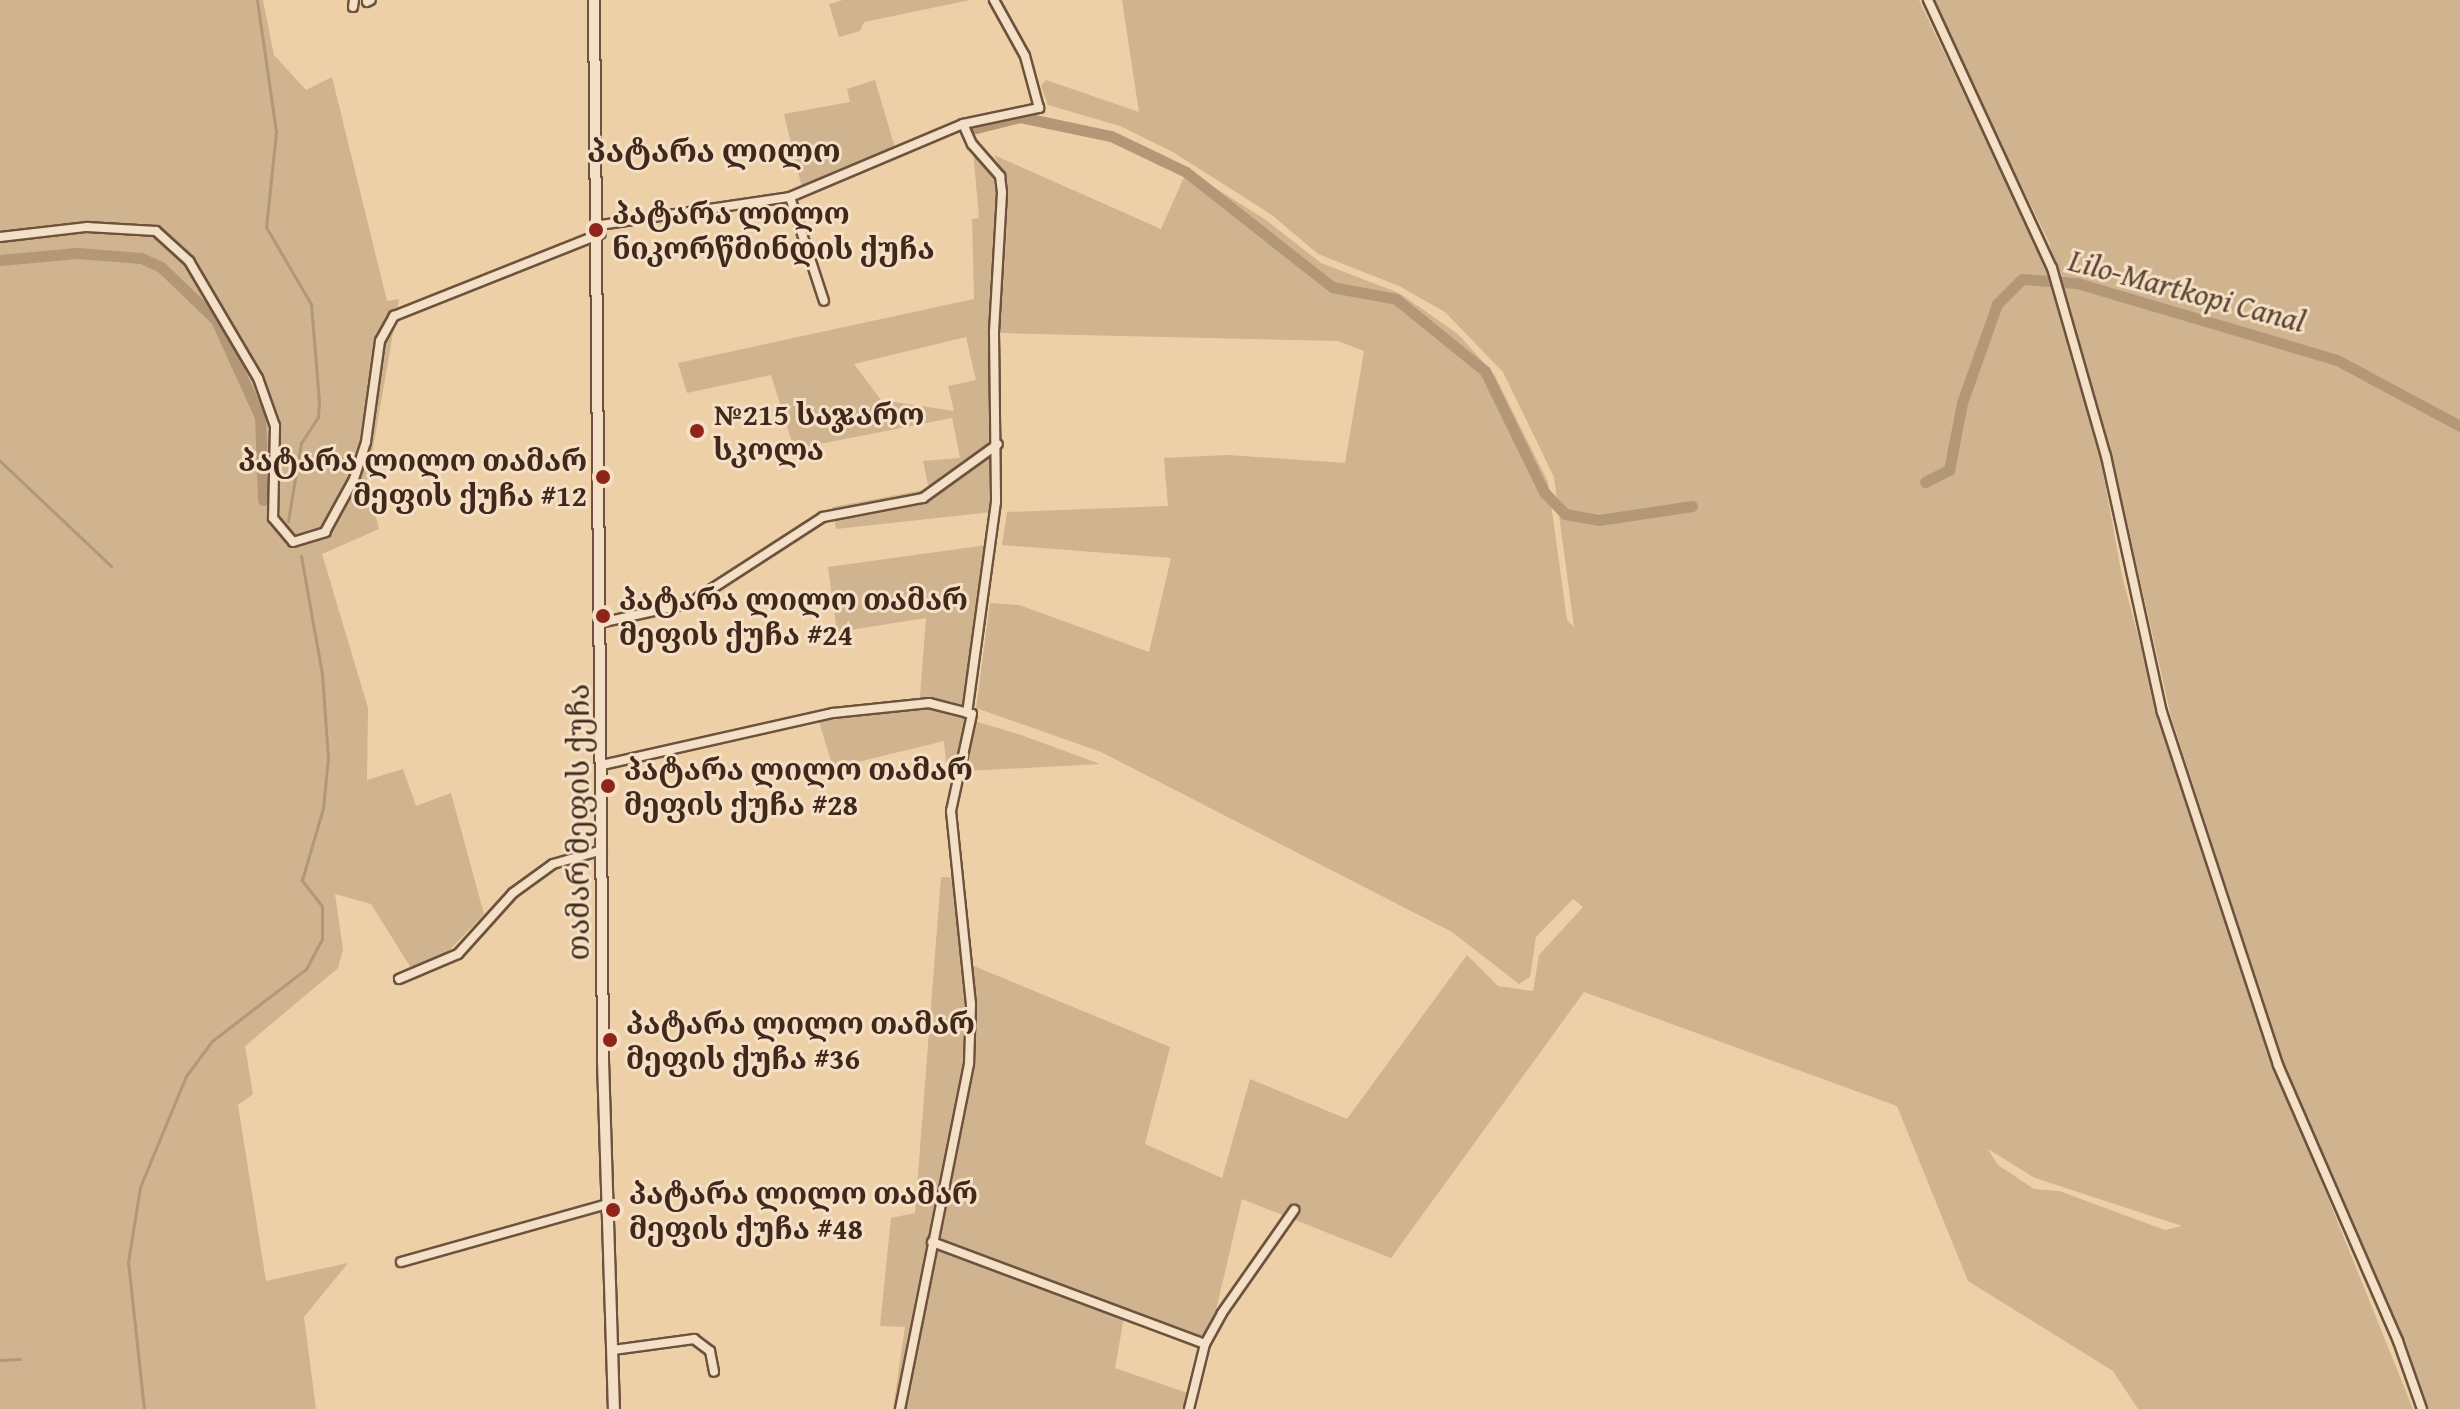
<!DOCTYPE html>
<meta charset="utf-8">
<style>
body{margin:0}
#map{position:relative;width:2460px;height:1409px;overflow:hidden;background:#edd0a7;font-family:"Gentium Book Plus","Noto Serif Georgian",serif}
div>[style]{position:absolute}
.green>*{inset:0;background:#d0b38f}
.stream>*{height:3px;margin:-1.5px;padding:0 1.5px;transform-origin:1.5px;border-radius:1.5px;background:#b39777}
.canal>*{height:11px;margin:-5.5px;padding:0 5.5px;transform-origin:5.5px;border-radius:5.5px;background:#b39777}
.roads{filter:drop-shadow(2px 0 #6d523e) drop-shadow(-2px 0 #6d523e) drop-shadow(0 2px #6d523e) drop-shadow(0 -2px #6d523e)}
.minor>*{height:8px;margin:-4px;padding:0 4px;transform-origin:4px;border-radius:4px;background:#f3e0c6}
.tertiary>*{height:10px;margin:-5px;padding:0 5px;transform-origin:5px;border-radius:5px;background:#f3e0c6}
.dots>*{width:22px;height:22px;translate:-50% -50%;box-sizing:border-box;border:4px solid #f3e0c6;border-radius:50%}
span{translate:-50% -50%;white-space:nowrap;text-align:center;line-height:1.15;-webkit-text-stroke:6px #f3e0c6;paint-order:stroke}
.poi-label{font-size:30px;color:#42281b;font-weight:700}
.left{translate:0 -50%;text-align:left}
.right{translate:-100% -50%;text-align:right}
.street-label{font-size:30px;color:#42281b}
.neighbourhood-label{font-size:32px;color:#42281b;font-weight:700}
.water-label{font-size:32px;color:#5e4432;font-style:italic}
</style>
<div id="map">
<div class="green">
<div style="clip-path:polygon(0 0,263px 0,274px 55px,306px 90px,332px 77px,387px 301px,399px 299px,367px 482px,379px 529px,322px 554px,368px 708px,367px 780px,403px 769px,416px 806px,451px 793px,484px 914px,446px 954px,411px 968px,371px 904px,335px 894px,343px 950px,338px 968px,245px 1046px,253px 1094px,238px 1105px,266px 1281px,348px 1263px,304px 1317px,316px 1409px,0 1409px)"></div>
<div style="clip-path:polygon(843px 0,970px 0,864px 22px,860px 31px,839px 37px,829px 4px)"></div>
<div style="clip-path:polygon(evenodd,1122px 0,1919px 0,2046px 266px,2101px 461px,2122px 576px,2162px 726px,2280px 1079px,2413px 1409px,2138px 1409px,2113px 1371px,1968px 1281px,1897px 1106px,1584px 992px,1391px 1258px,1242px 1199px,1207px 1349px,1124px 1317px,1115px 1368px,1196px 1396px,1194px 1409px,893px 1409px,905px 1327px,880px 1326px,891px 1218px,915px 1213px,941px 877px,960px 878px,969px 964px,1170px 1047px,1145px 1144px,1222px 1178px,1250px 1079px,1347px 1119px,1467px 955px,1498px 986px,1533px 991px,1539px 955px,1583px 907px,1573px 899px,1536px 937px,1530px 977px,1519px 984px,1452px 932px,1101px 752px,976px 708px,990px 603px,1019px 605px,1149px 652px,1171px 558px,1002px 545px,1007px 512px,1168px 506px,1164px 458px,1228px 455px,1345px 463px,1364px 351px,1338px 341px,1000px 333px,1007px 181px,994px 155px,1161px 229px,1185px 175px,1123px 145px,1030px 120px,991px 130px,971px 125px,1017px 112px,1113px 132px,1163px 155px,1266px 220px,1321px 263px,1399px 293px,1458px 334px,1494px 374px,1548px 482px,1567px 620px,1574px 627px,1554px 477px,1503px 372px,1445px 312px,1399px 286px,1318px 254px,1272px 215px,1173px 152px,1120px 126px,1048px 105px,1041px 86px,1046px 80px,1139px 112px,1122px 0,1988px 1149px,2035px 1178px,2182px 1226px,2165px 1230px,2059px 1191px,2034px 1189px,1998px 1165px,1988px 1149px)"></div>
<div style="clip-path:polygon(1930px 0,2460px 0,2460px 1409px,2425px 1409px,2283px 1065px,2171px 716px,2109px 444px,2049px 242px)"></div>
<div style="clip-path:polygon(875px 80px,895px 148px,802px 188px,784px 114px,850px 102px,847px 89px)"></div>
<div style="clip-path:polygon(evenodd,973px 150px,998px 178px,999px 195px,990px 366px,996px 432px,992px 512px,836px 529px,832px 507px,929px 489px,923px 461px,960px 458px,952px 418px,794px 449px,771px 375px,687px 393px,678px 363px,974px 299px,972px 219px,979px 218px,973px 150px,966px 337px,976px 380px,948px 386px,954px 411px,881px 400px,854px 364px,966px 337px)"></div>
<div style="clip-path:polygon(987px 545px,962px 706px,920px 697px,926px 618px,837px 632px,828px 567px)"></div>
<div style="clip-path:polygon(930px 708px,1021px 735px,1100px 764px,947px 772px,944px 741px,833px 768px,819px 721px)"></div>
</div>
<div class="stream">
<div style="left:257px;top:0;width:133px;rotate:81.8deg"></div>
<div style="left:276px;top:132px;width:96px;rotate:96deg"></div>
<div style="left:266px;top:227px;width:89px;rotate:59.7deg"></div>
<div style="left:311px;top:304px;width:98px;rotate:85.3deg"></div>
<div style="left:319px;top:402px;width:15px;rotate:94deg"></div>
<div style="left:318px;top:417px;width:31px;rotate:123deg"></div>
<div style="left:301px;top:443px;width:79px;rotate:99.5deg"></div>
<div style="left:0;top:461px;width:153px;rotate:43.4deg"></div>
<div style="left:0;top:1360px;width:20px;rotate:-3deg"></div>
<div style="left:144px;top:1409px;width:148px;rotate:-96.2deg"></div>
<div style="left:128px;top:1262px;width:76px;rotate:-80.9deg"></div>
<div style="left:140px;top:1187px;width:120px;rotate:-67.5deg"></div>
<div style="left:186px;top:1076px;width:44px;rotate:-53.4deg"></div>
<div style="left:212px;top:1041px;width:118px;rotate:-37.5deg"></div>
<div style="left:306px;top:969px;width:34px;rotate:-62deg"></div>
<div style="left:322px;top:939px;width:33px;rotate:-90deg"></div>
<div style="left:322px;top:906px;width:33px;rotate:-128deg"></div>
<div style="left:302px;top:880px;width:75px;rotate:-73.7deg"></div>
<div style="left:323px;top:808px;width:50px;rotate:-84.3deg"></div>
<div style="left:328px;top:758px;width:84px;rotate:-94.1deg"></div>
<div style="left:322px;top:674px;width:120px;rotate:-100.1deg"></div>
</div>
<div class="canal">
<div style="left:976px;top:128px;width:45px;rotate:-14deg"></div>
<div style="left:1020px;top:117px;width:93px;rotate:11.8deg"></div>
<div style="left:1111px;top:136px;width:83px;rotate:25.6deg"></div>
<div style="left:1186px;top:172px;width:186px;rotate:38.2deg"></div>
<div style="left:1332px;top:287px;width:65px;rotate:10.6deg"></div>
<div style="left:1396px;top:299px;width:114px;rotate:39deg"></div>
<div style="left:1485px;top:371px;width:135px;rotate:64deg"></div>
<div style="left:1544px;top:492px;width:30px;rotate:46deg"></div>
<div style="left:1565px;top:514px;width:35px;rotate:10deg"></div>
<div style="left:1599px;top:520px;width:94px;rotate:-8.6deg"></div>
<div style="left:0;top:260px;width:77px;rotate:-5.2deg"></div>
<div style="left:77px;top:253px;width:64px;rotate:4.5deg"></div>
<div style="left:141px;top:258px;width:22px;rotate:24deg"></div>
<div style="left:161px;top:267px;width:76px;rotate:43.9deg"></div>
<div style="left:216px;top:320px;width:107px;rotate:65.6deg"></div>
<div style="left:260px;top:417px;width:83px;rotate:87.9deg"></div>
<div style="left:1925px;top:482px;width:27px;rotate:-27deg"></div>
<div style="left:1949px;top:470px;width:68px;rotate:-79deg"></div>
<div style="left:1962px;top:403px;width:105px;rotate:-70.5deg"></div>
<div style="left:1997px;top:304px;width:35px;rotate:-45deg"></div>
<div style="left:2022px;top:279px;width:55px;rotate:4.2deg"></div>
<div style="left:2077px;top:283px;width:271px;rotate:16.5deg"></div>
<div style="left:2337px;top:360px;width:140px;rotate:28.2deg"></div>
</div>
<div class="roads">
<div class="minor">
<div style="left:1928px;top:0;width:295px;rotate:65.2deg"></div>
<div style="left:2052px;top:268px;width:196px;rotate:74deg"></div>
<div style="left:2106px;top:456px;width:262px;rotate:77.7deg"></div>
<div style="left:2162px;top:712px;width:372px;rotate:71.8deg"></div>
<div style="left:2278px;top:1065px;width:301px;rotate:66.5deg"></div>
<div style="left:2398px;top:1341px;width:72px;rotate:70.6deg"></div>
<div style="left:367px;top:2px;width:4px;rotate:-27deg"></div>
<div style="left:353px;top:7px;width:7px;rotate:-82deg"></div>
<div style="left:963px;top:124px;width:22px;rotate:66deg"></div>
<div style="left:972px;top:144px;width:43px;rotate:48.8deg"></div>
<div style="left:1000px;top:176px;width:17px;rotate:83deg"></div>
<div style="left:1002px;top:193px;width:140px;rotate:93.3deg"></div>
<div style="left:994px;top:333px;width:169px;rotate:89.3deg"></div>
<div style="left:996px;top:502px;width:213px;rotate:97.8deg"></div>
<div style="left:790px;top:197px;width:109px;rotate:71.9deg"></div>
<div style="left:600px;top:225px;width:192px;rotate:-8.4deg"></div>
<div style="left:790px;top:197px;width:188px;rotate:-22.9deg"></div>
<div style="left:963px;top:124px;width:78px;rotate:-11.9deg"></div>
<div style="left:1039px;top:108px;width:54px;rotate:-105.1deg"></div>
<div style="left:1025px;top:56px;width:64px;rotate:-119deg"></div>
<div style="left:0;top:237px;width:88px;rotate:-6.6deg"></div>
<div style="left:87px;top:227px;width:69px;rotate:3.3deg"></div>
<div style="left:156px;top:231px;width:45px;rotate:42.3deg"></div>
<div style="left:189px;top:261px;width:136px;rotate:59.5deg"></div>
<div style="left:258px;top:378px;width:51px;rotate:70.5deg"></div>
<div style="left:275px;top:426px;width:92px;rotate:91.2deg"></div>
<div style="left:273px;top:518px;width:31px;rotate:50deg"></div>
<div style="left:293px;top:542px;width:34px;rotate:-17deg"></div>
<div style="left:325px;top:532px;width:60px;rotate:-61.3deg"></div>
<div style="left:354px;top:479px;width:39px;rotate:-72deg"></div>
<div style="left:366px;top:442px;width:102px;rotate:-82.1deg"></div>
<div style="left:380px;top:341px;width:29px;rotate:-61deg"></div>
<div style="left:394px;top:316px;width:222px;rotate:-21.7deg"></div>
<div style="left:600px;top:623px;width:92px;rotate:-12.5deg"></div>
<div style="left:690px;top:603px;width:158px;rotate:-32.9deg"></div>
<div style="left:823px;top:517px;width:102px;rotate:-10.8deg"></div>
<div style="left:923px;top:498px;width:92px;rotate:-35.8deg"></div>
<div style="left:602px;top:765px;width:237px;rotate:-12.7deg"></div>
<div style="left:833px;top:713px;width:97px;rotate:-5.9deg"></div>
<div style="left:929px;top:703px;width:44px;rotate:14.3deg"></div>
<div style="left:972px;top:714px;width:99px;rotate:102.2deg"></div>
<div style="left:951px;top:811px;width:194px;rotate:84.1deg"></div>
<div style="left:971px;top:1004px;width:60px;rotate:91.9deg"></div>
<div style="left:969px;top:1064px;width:352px;rotate:101.3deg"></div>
<div style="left:399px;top:979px;width:64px;rotate:-23deg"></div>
<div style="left:458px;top:954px;width:82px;rotate:-48deg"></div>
<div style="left:513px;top:893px;width:49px;rotate:-35.9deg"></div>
<div style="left:553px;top:864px;width:51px;rotate:-15.9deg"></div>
<div style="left:932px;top:1242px;width:291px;rotate:20.5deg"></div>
<div style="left:401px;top:1262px;width:215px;rotate:-15.7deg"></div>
<div style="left:613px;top:1350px;width:82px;rotate:-7.7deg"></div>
<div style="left:694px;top:1339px;width:20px;rotate:37deg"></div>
<div style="left:710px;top:1351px;width:21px;rotate:79deg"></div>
<div style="left:1189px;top:1409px;width:67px;rotate:-76.2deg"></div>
<div style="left:1205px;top:1344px;width:35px;rotate:-61deg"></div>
<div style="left:1222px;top:1313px;width:126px;rotate:-55deg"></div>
</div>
<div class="tertiary">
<div style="left:594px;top:0;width:1061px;rotate:89.51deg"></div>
<div style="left:603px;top:1061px;width:348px;rotate:88.2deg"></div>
</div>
</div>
<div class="dots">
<div style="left:596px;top:230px;background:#8f2418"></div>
<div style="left:697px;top:431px;background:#8f2418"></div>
<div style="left:603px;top:477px;background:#8f2418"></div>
<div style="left:603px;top:616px;background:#8f2418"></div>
<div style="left:608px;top:786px;background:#8f2418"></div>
<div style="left:610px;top:1040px;background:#8f2418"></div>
<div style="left:613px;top:1210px;background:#8f2418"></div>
</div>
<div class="poi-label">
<span class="left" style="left:612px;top:230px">პატარა ლილო<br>ნიკორწმინდის ქუჩა</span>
<span class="left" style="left:713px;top:431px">№215 საჯარო<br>სკოლა</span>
<span class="right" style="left:587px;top:477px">პატარა ლილო თამარ<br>მეფის ქუჩა #12</span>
<span class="left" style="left:619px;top:616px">პატარა ლილო თამარ<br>მეფის ქუჩა #24</span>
<span class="left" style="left:624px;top:786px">პატარა ლილო თამარ<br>მეფის ქუჩა #28</span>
<span class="left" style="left:626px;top:1040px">პატარა ლილო თამარ<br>მეფის ქუჩა #36</span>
<span class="left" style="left:629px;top:1210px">პატარა ლილო თამარ<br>მეფის ქუჩა #48</span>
</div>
<div class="street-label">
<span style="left:578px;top:822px;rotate:-90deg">თამარ მეფის ქუჩა</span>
</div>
<div class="neighbourhood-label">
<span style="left:714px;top:151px">პატარა ლილო</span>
</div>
<div class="water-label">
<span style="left:2187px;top:291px;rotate:15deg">Lilo-Martkopi Canal</span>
</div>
</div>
